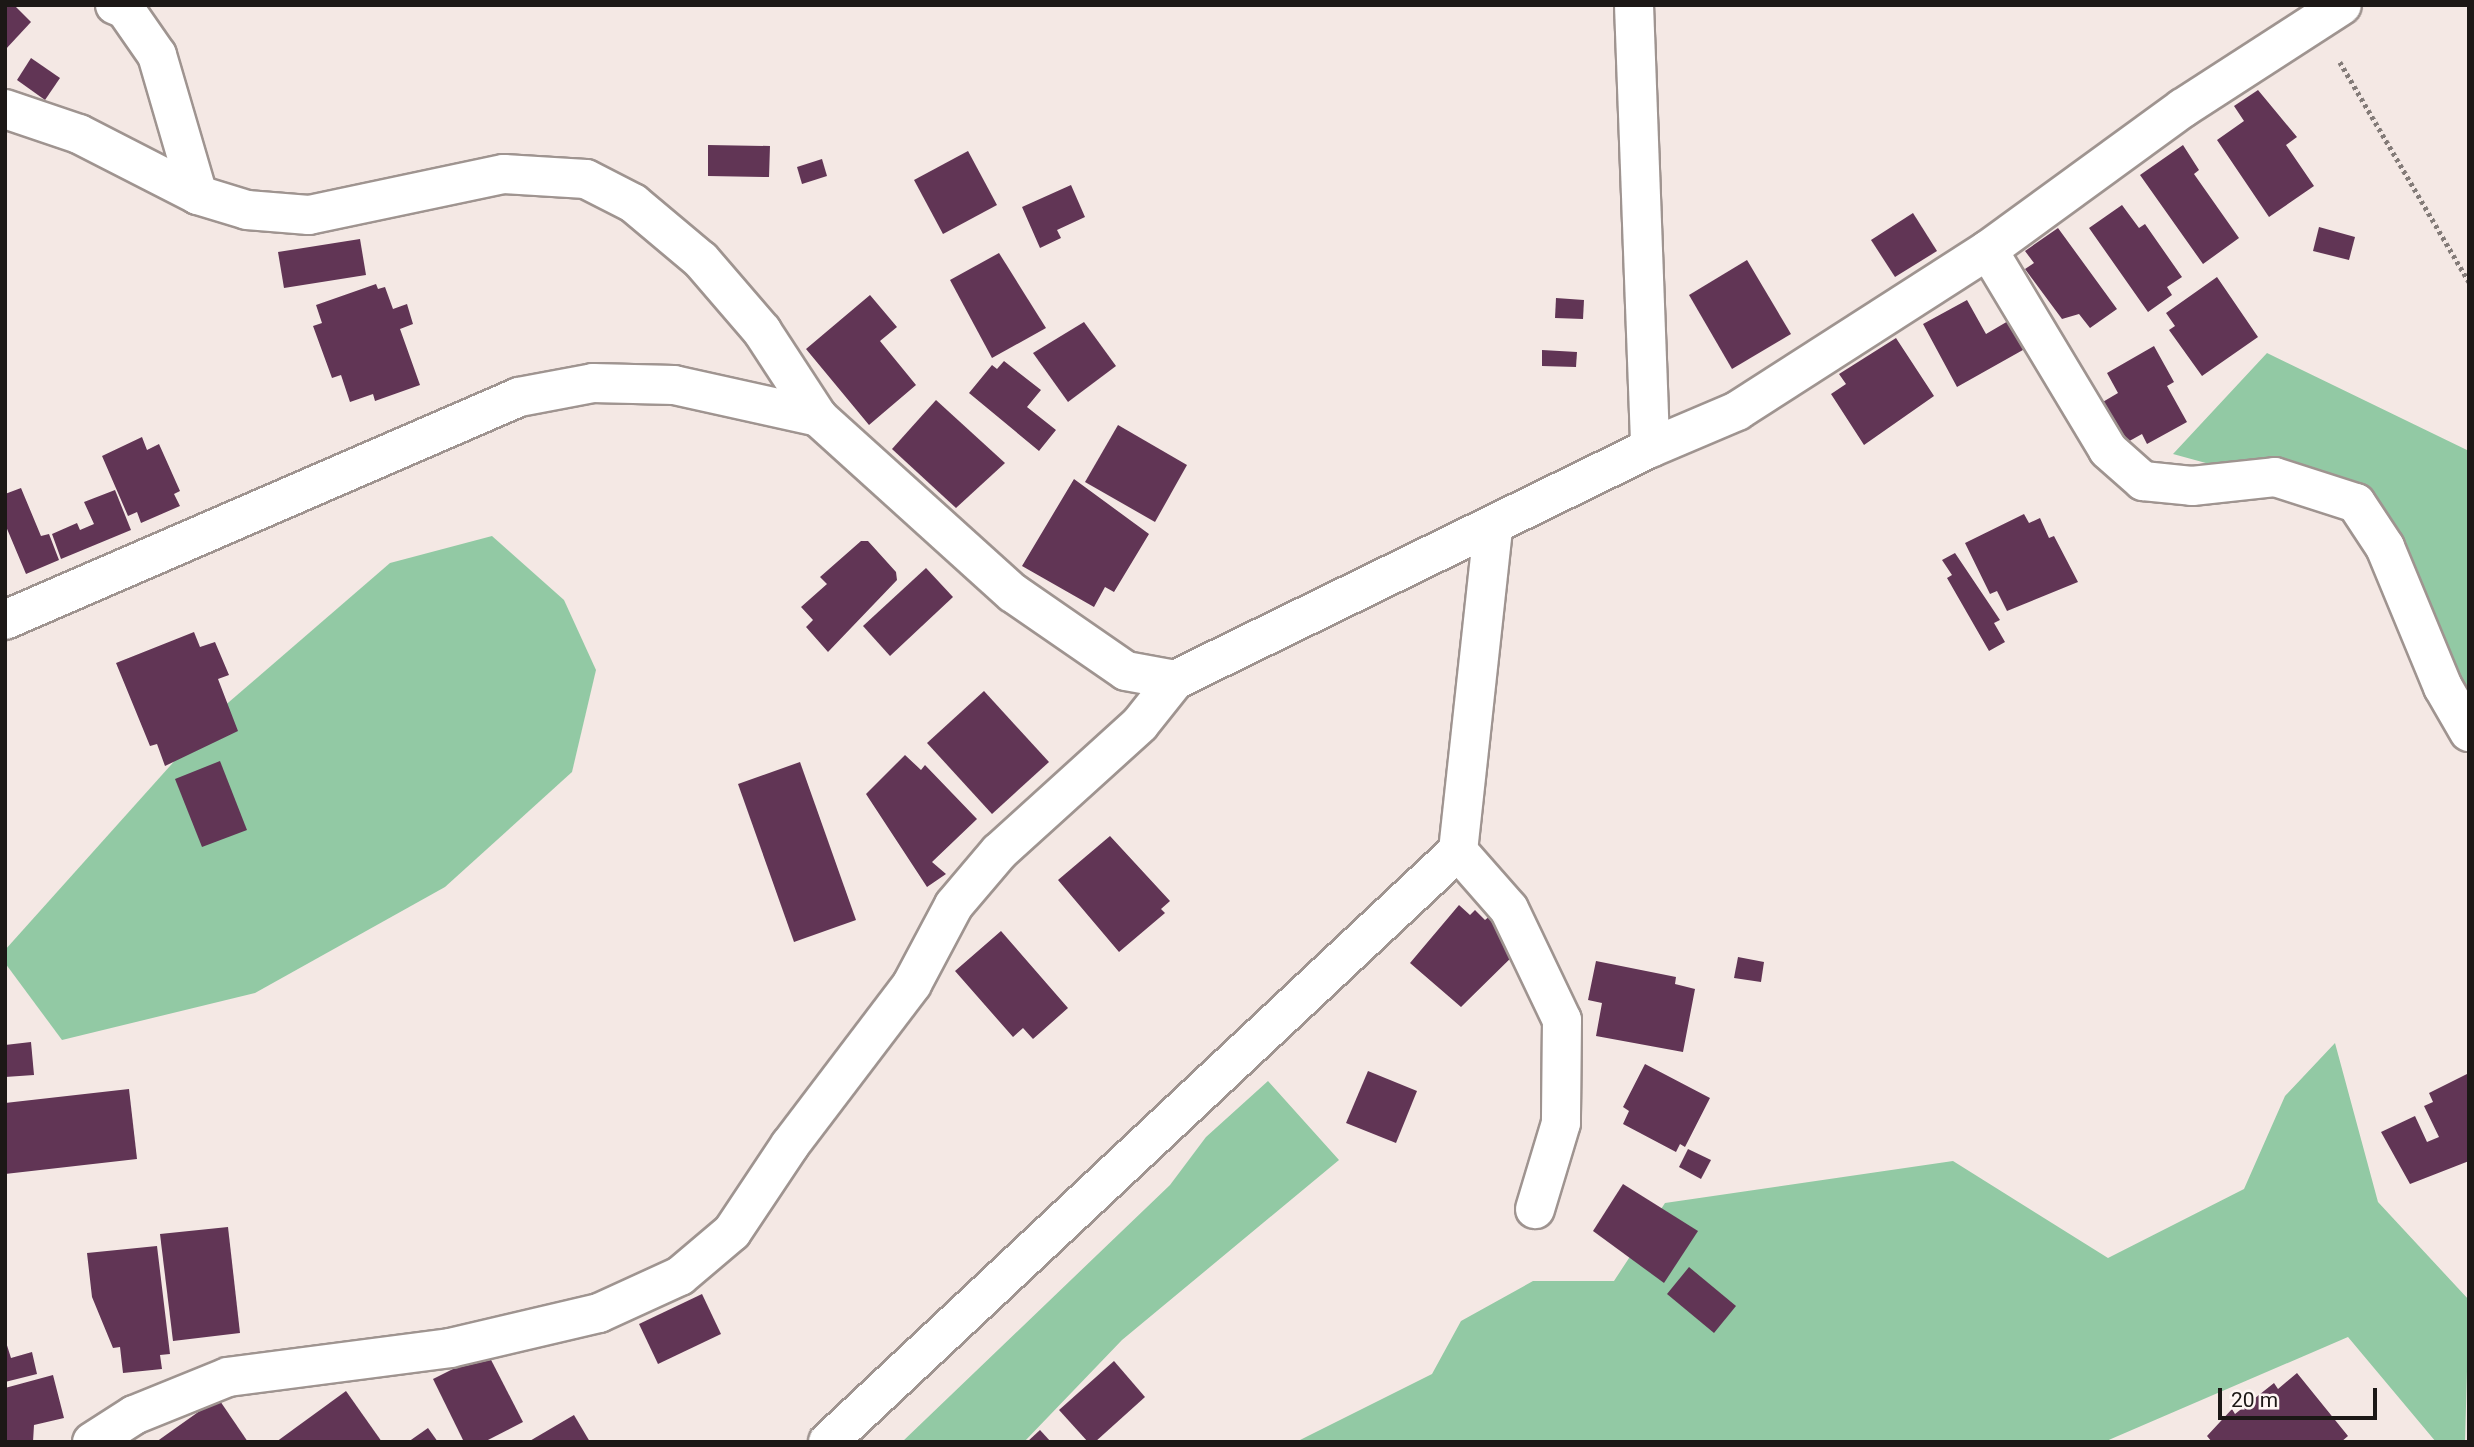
<!DOCTYPE html>
<style>
body{margin:0}
#map{position:relative;width:2474px;height:1447px;overflow:hidden;background:#f4e8e4;font-family:Roboto,sans-serif}
div>[style]{position:absolute}
.forest>*{inset:0;background:#92c9a4}
.building>*{inset:0;background:#613555}
.path>*{height:4.5px;margin-top:-2.25px;transform-origin:0;background:repeating-linear-gradient(90deg,#837b78 0 3.5px,transparent 0 7px)}
.roads{filter:drop-shadow(2px 0 #9f9490) drop-shadow(-2px 0 #9f9490) drop-shadow(0 2px #9f9490) drop-shadow(0 -2px #9f9490)}
.minor>*{height:38px;margin:-19px;padding:0 19px;transform-origin:19px;border-radius:19px;background:#fff}
span{translate:-50% -50%;white-space:nowrap;text-align:center;line-height:1.15;-webkit-text-stroke:7px #fef6f4;paint-order:stroke}
.frame{position:absolute;inset:0;border:7px solid #1c1816;pointer-events:none}
.scale{position:absolute;left:2218px;top:1388px;width:159px;height:32px;box-sizing:border-box;border:4px solid #1c1816;border-top:0;padding-left:9px;font-size:21px;line-height:24px;white-space:nowrap;color:#1c1816;-webkit-text-stroke:5px #fef6f4;paint-order:stroke}
</style>
<div id="map">
<div class="forest">
<div style="clip-path:polygon(2267px 353px,2469px 451px,2469px 750px,2358px 524px,2268px 480px,2173px 454px)"></div>
<div style="clip-path:polygon(492px 536px,564px 600px,596px 670px,572px 772px,445px 887px,255px 993px,62px 1040px,5px 963px,5px 950px,222px 708px,390px 563px)"></div>
<div style="clip-path:polygon(2335px 1043px,2378px 1202px,2469px 1300px,2465px 1442px,2436px 1442px,2348px 1337px,2104px 1442px,1296px 1442px,1432px 1374px,1461px 1321px,1533px 1281px,1614px 1281px,1665px 1203px,1953px 1161px,2108px 1258px,2244px 1189px,2285px 1096px)"></div>
<div style="clip-path:polygon(1268px 1081px,1339px 1160px,1122px 1340px,1024px 1442px,902px 1442px,1170px 1185px,1206px 1137px)"></div>
</div>
<div class="building">
<div style="clip-path:polygon(5px 5px,14px 5px,31px 22px,5px 50px)"></div>
<div style="clip-path:polygon(31px 58px,60px 78px,45px 100px,17px 80px)"></div>
<div style="clip-path:polygon(2258px 90px,2297px 137px,2286px 145px,2314px 186px,2269px 217px,2217px 140px,2244px 121px,2234px 106px)"></div>
<div style="clip-path:polygon(708px 145px,770px 146px,769px 177px,708px 176px)"></div>
<div style="clip-path:polygon(2183px 145px,2199px 170px,2194px 174px,2239px 238px,2203px 264px,2140px 175px)"></div>
<div style="clip-path:polygon(968px 151px,997px 205px,943px 234px,914px 180px)"></div>
<div style="clip-path:polygon(822px 159px,827px 176px,802px 184px,797px 167px)"></div>
<div style="clip-path:polygon(1071px 185px,1085px 217px,1057px 230px,1061px 238px,1040px 248px,1022px 207px)"></div>
<div style="clip-path:polygon(2122px 205px,2139px 228px,2145px 224px,2182px 277px,2167px 287px,2172px 295px,2148px 312px,2089px 228px)"></div>
<div style="clip-path:polygon(1913px 213px,1937px 251px,1895px 277px,1871px 240px)"></div>
<div style="clip-path:polygon(2319px 227px,2355px 237px,2349px 260px,2313px 251px)"></div>
<div style="clip-path:polygon(2058px 228px,2117px 309px,2090px 328px,2079px 314px,2062px 319px,2025px 269px,2034px 263px,2025px 251px)"></div>
<div style="clip-path:polygon(360px 239px,366px 275px,284px 288px,278px 252px)"></div>
<div style="clip-path:polygon(999px 253px,1046px 328px,992px 358px,950px 280px)"></div>
<div style="clip-path:polygon(1747px 260px,1791px 334px,1732px 369px,1689px 295px)"></div>
<div style="clip-path:polygon(2217px 277px,2258px 337px,2202px 376px,2169px 330px,2175px 326px,2166px 313px)"></div>
<div style="clip-path:polygon(376px 284px,378px 289px,385px 287px,393px 309px,407px 304px,413px 324px,400px 329px,420px 385px,375px 401px,373px 394px,350px 402px,341px 375px,332px 378px,313px 326px,322px 323px,316px 305px)"></div>
<div style="clip-path:polygon(870px 295px,897px 327px,880px 341px,916px 385px,869px 425px,806px 349px)"></div>
<div style="clip-path:polygon(1556px 298px,1584px 300px,1583px 319px,1555px 318px)"></div>
<div style="clip-path:polygon(1967px 300px,1986px 334px,2015px 317px,2030px 346px,1957px 387px,1923px 324px)"></div>
<div style="clip-path:polygon(1084px 322px,1116px 366px,1068px 402px,1033px 353px)"></div>
<div style="clip-path:polygon(1896px 338px,1934px 396px,1864px 445px,1831px 394px,1846px 384px,1839px 374px)"></div>
<div style="clip-path:polygon(2154px 346px,2174px 382px,2167px 386px,2187px 422px,2147px 444px,2142px 434px,2124px 444px,2101px 403px,2118px 393px,2107px 373px)"></div>
<div style="clip-path:polygon(1542px 350px,1577px 352px,1576px 367px,1542px 366px)"></div>
<div style="clip-path:polygon(1004px 361px,1041px 390px,1027px 407px,1056px 430px,1039px 451px,969px 393px,992px 365px,997px 369px)"></div>
<div style="clip-path:polygon(936px 400px,1005px 463px,956px 508px,892px 449px)"></div>
<div style="clip-path:polygon(1118px 425px,1187px 465px,1155px 522px,1085px 482px)"></div>
<div style="clip-path:polygon(142px 437px,147px 450px,159px 444px,180px 491px,174px 494px,180px 506px,141px 523px,137px 512px,128px 516px,102px 456px)"></div>
<div style="clip-path:polygon(1074px 479px,1149px 534px,1114px 592px,1105px 587px,1094px 607px,1022px 566px)"></div>
<div style="clip-path:polygon(21px 488px,41px 536px,49px 534px,59px 560px,26px 574px,5px 524px,5px 494px)"></div>
<div style="clip-path:polygon(115px 490px,131px 530px,61px 559px,52px 534px,77px 523px,80px 530px,94px 524px,84px 502px)"></div>
<div style="clip-path:polygon(2024px 514px,2029px 523px,2040px 518px,2049px 538px,2054px 536px,2078px 582px,2007px 611px,1997px 591px,1990px 594px,1965px 543px)"></div>
<div style="clip-path:polygon(861px 541px,868px 541px,896px 572px,897px 580px,828px 652px,806px 627px,813px 620px,801px 607px,827px 584px,820px 577px)"></div>
<div style="clip-path:polygon(1955px 553px,2000px 620px,1994px 623px,2005px 642px,1989px 651px,1947px 578px,1952px 575px,1942px 560px)"></div>
<div style="clip-path:polygon(926px 568px,953px 597px,890px 656px,863px 626px)"></div>
<div style="clip-path:polygon(194px 632px,200px 647px,215px 642px,229px 675px,218px 679px,238px 731px,165px 766px,157px 744px,150px 746px,116px 663px)"></div>
<div style="clip-path:polygon(984px 691px,1049px 762px,992px 814px,927px 743px)"></div>
<div style="clip-path:polygon(905px 755px,921px 770px,925px 765px,977px 819px,932px 862px,946px 874px,927px 887px,866px 794px)"></div>
<div style="clip-path:polygon(220px 761px,247px 830px,202px 847px,175px 779px)"></div>
<div style="clip-path:polygon(800px 762px,856px 920px,794px 942px,738px 784px)"></div>
<div style="clip-path:polygon(1110px 836px,1170px 901px,1161px 909px,1165px 913px,1119px 952px,1058px 880px)"></div>
<div style="clip-path:polygon(1459px 905px,1470px 915px,1475px 910px,1485px 920px,1491px 915px,1522px 947px,1461px 1007px,1410px 963px)"></div>
<div style="clip-path:polygon(1001px 931px,1068px 1008px,1033px 1039px,1023px 1028px,1013px 1037px,955px 971px)"></div>
<div style="clip-path:polygon(1738px 957px,1764px 962px,1761px 982px,1734px 978px)"></div>
<div style="clip-path:polygon(1596px 961px,1676px 977px,1675px 984px,1695px 989px,1683px 1052px,1596px 1036px,1602px 1003px,1588px 1000px)"></div>
<div style="clip-path:polygon(31px 1042px,34px 1075px,5px 1077px,5px 1045px)"></div>
<div style="clip-path:polygon(1645px 1064px,1710px 1098px,1685px 1147px,1680px 1144px,1676px 1152px,1623px 1124px,1629px 1111px,1623px 1107px)"></div>
<div style="clip-path:polygon(1368px 1071px,1417px 1091px,1396px 1143px,1346px 1123px)"></div>
<div style="clip-path:polygon(2469px 1073px,2469px 1161px,2410px 1184px,2381px 1132px,2415px 1116px,2427px 1142px,2439px 1137px,2424px 1106px,2433px 1102px,2429px 1093px)"></div>
<div style="clip-path:polygon(129px 1089px,137px 1159px,5px 1174px,5px 1103px)"></div>
<div style="clip-path:polygon(1688px 1149px,1711px 1160px,1701px 1179px,1679px 1167px)"></div>
<div style="clip-path:polygon(1623px 1184px,1698px 1231px,1664px 1283px,1593px 1231px)"></div>
<div style="clip-path:polygon(228px 1227px,240px 1333px,173px 1341px,160px 1234px)"></div>
<div style="clip-path:polygon(157px 1246px,170px 1354px,160px 1355px,162px 1369px,123px 1373px,120px 1347px,113px 1348px,92px 1297px,87px 1253px)"></div>
<div style="clip-path:polygon(1689px 1267px,1736px 1306px,1714px 1333px,1667px 1294px)"></div>
<div style="clip-path:polygon(702px 1294px,721px 1334px,658px 1364px,639px 1324px)"></div>
<div style="clip-path:polygon(5px 1339px,11px 1358px,32px 1352px,37px 1374px,5px 1382px)"></div>
<div style="clip-path:polygon(487px 1352px,523px 1422px,484px 1442px,464px 1442px,433px 1379px)"></div>
<div style="clip-path:polygon(1114px 1361px,1145px 1397px,1095px 1442px,1088px 1442px,1059px 1410px)"></div>
<div style="clip-path:polygon(2297px 1373px,2348px 1436px,2341px 1442px,2212px 1442px,2207px 1436px,2232px 1409px,2235px 1414px,2274px 1383px,2278px 1389px)"></div>
<div style="clip-path:polygon(53px 1375px,64px 1418px,34px 1425px,33px 1442px,5px 1442px,5px 1388px)"></div>
<div style="clip-path:polygon(346px 1391px,382px 1442px,276px 1442px)"></div>
<div style="clip-path:polygon(218px 1398px,248px 1442px,156px 1442px)"></div>
<div style="clip-path:polygon(574px 1415px,590px 1442px,528px 1442px)"></div>
<div style="clip-path:polygon(428px 1428px,438px 1442px,408px 1442px)"></div>
<div style="clip-path:polygon(1040px 1430px,1051px 1442px,1027px 1442px)"></div>
</div>
<div class="path">
<div style="left:2340px;top:62px;width:255px;rotate:59.6deg"></div>
</div>
<div class="roads">
<div class="minor">
<div style="left:115px;top:5px;width:11px;rotate:22deg"></div>
<div style="left:125px;top:9px;width:56px;rotate:55.2deg"></div>
<div style="left:157px;top:55px;width:146px;rotate:73.7deg"></div>
<div style="left:1634px;top:5px;width:443px;rotate:87.9deg"></div>
<div style="left:5px;top:109px;width:78px;rotate:18.7deg"></div>
<div style="left:79px;top:134px;width:134px;rotate:27.1deg"></div>
<div style="left:198px;top:195px;width:51px;rotate:17deg"></div>
<div style="left:247px;top:210px;width:62px;rotate:4.6deg"></div>
<div style="left:309px;top:215px;width:199px;rotate:-11.9deg"></div>
<div style="left:504px;top:174px;width:82px;rotate:3.5deg"></div>
<div style="left:586px;top:179px;width:53px;rotate:27.1deg"></div>
<div style="left:633px;top:203px;width:89px;rotate:40deg"></div>
<div style="left:701px;top:260px;width:94px;rotate:49.3deg"></div>
<div style="left:762px;top:331px;width:103px;rotate:56.9deg"></div>
<div style="left:818px;top:417px;width:263px;rotate:42.1deg"></div>
<div style="left:1013px;top:593px;width:137px;rotate:34.6deg"></div>
<div style="left:1126px;top:671px;width:50px;rotate:10.4deg"></div>
<div style="left:1988px;top:250px;width:233px;rotate:59deg"></div>
<div style="left:2108px;top:450px;width:47px;rotate:41.5deg"></div>
<div style="left:2143px;top:481px;width:49px;rotate:5.8deg"></div>
<div style="left:2192px;top:486px;width:83px;rotate:-6.2deg"></div>
<div style="left:2275px;top:477px;width:85px;rotate:17.8deg"></div>
<div style="left:2356px;top:503px;width:53px;rotate:56.6deg"></div>
<div style="left:2385px;top:547px;width:152px;rotate:67.5deg"></div>
<div style="left:2443px;top:687px;width:52px;rotate:60deg"></div>
<div style="left:5px;top:620px;width:560px;rotate:-23.45deg"></div>
<div style="left:519px;top:397px;width:75px;rotate:-10.7deg"></div>
<div style="left:593px;top:383px;width:81px;rotate:1.4deg"></div>
<div style="left:674px;top:385px;width:148px;rotate:12.5deg"></div>
<div style="left:1458px;top:851px;width:77px;rotate:48.7deg"></div>
<div style="left:1509px;top:909px;width:123px;rotate:64.5deg"></div>
<div style="left:1562px;top:1020px;width:103px;rotate:90.6deg"></div>
<div style="left:1561px;top:1123px;width:90px;rotate:106.8deg"></div>
<div style="left:92px;top:1442px;width:50px;rotate:-32.7deg"></div>
<div style="left:134px;top:1415px;width:101px;rotate:-22deg"></div>
<div style="left:228px;top:1377px;width:224px;rotate:-7.4deg"></div>
<div style="left:450px;top:1348px;width:153px;rotate:-13.2deg"></div>
<div style="left:599px;top:1313px;width:89px;rotate:-24.6deg"></div>
<div style="left:680px;top:1276px;width:68px;rotate:-40.2deg"></div>
<div style="left:732px;top:1232px;width:105px;rotate:-56.3deg"></div>
<div style="left:790px;top:1145px;width:202px;rotate:-52.8deg"></div>
<div style="left:912px;top:984px;width:89px;rotate:-62deg"></div>
<div style="left:954px;top:905px;width:70px;rotate:-49.7deg"></div>
<div style="left:999px;top:852px;width:190px;rotate:-42.2deg"></div>
<div style="left:1140px;top:724px;width:56px;rotate:-51.5deg"></div>
<div style="left:1175px;top:680px;width:529px;rotate:-26.03deg"></div>
<div style="left:1650px;top:448px;width:95px;rotate:-23deg"></div>
<div style="left:1737px;top:411px;width:298px;rotate:-32.7deg"></div>
<div style="left:1988px;top:250px;width:241px;rotate:-36.1deg"></div>
<div style="left:2183px;top:108px;width:189px;rotate:-32.9deg"></div>
<div style="left:828px;top:1442px;width:864px;rotate:-43.17deg"></div>
<div style="left:1458px;top:851px;width:325px;rotate:-83.8deg"></div>
</div>
</div>
<div class="frame"></div>
<div class="scale">20 m</div>
</div>
